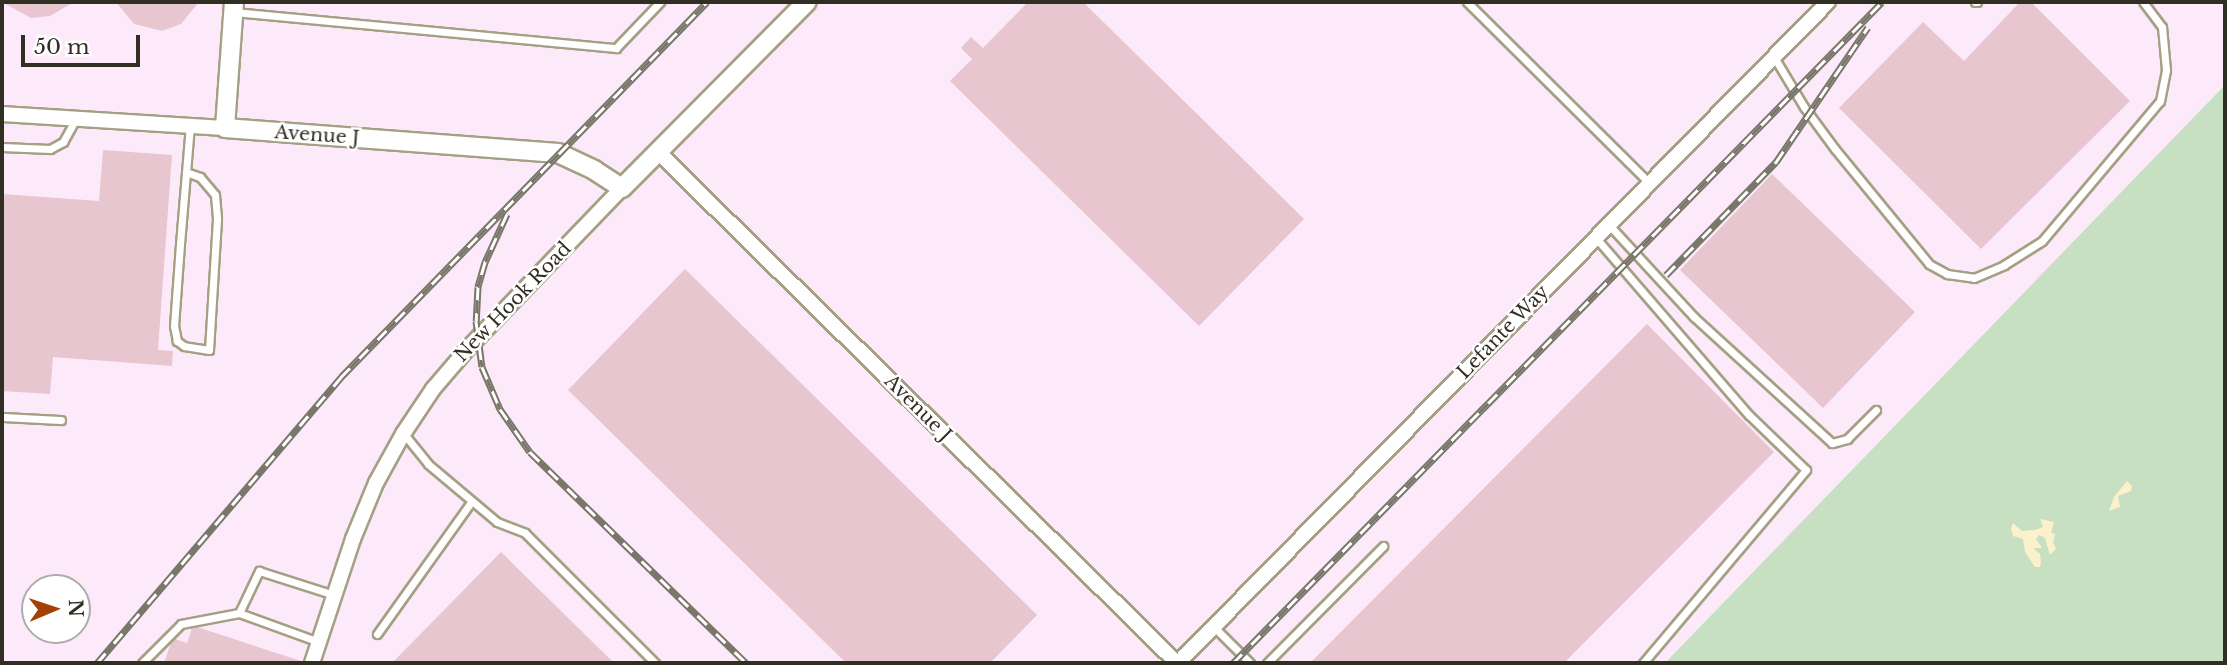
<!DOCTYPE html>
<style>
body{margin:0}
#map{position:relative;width:2227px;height:665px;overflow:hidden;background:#fefbe9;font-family:"Libre Baskerville",serif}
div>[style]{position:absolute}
.industrial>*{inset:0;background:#fceafb}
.green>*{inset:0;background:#c8e0c2}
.sand>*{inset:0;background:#fbf1cb}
.building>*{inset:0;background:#e7c6d0}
.roads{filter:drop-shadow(2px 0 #a5a084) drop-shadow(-2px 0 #a5a084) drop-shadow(0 2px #a5a084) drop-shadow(0 -2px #a5a084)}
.service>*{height:7px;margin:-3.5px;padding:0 3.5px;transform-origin:3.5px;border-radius:3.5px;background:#fff}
.minor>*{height:14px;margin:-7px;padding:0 7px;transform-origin:7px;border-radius:7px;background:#fff}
.tertiary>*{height:18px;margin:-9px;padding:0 9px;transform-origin:9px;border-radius:9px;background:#fff}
.rail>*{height:7px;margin-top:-3.5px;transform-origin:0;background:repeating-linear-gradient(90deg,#fff 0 13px,#797769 0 26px);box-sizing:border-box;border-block:2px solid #797769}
span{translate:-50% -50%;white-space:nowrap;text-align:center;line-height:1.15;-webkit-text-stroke:5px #fff;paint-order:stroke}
.street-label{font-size:19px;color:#312f24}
.frame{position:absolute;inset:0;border:4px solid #312f24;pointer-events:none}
.north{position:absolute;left:21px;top:574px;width:70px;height:70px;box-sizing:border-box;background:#fff;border:2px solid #adaca7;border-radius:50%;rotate:88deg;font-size:19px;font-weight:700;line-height:28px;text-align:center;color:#312f24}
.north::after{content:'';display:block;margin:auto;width:24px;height:32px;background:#a44107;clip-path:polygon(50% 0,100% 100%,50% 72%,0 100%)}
.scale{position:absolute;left:21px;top:35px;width:119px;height:32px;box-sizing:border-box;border:4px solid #312f24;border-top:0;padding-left:9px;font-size:21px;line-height:24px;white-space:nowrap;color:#312f24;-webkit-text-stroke:5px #fff;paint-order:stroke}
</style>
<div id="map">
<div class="industrial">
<div style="clip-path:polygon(evenodd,2px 2px,2225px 2px,2225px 87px,1666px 663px,2px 663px,2px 2px,35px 588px,77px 588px,77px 630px,35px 630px,35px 588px)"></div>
</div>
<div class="green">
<div style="clip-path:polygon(2225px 85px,2225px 663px,1665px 663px)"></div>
</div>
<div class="sand">
<div style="clip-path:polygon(2127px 481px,2132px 486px,2131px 491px,2118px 496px,2120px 507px,2109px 511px,2114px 497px)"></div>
<div style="clip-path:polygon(2040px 519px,2054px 522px,2051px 533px,2055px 534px,2053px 542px,2056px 549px,2050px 555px,2045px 538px,2039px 535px,2036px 539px,2042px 548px,2033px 548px,2040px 554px,2041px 563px,2040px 567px,2035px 567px,2025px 552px,2023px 539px,2013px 536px,2011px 528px,2013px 523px,2022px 531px,2035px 530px,2043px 527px)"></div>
</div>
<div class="building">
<div style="clip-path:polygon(2px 2px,74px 2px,50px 16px,31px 18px)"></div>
<div style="clip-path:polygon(116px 2px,199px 2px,181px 24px,162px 31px,134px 24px)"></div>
<div style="clip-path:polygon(1028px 2px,1083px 2px,1304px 219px,1199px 326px,950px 81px,972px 59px,961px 48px,971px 37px,983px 48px)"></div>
<div style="clip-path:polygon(2020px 2px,2031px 2px,2130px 101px,1981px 249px,1839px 108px,1923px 22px,1964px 61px)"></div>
<div style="clip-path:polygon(103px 150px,172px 155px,158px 350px,173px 351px,172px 366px,53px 357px,50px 394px,2px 391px,2px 194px,99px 201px)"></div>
<div style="clip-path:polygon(1772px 174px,1915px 312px,1823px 408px,1680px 270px)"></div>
<div style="clip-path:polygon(685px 269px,1037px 615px,990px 663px,846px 663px,568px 390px)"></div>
<div style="clip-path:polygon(1647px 324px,1774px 452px,1564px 663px,1310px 663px)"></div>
<div style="clip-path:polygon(501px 552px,614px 663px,392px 663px)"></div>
<div style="clip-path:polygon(197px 627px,301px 661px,300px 663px,164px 663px,171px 643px,175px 639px,187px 643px,192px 628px)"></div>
</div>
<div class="roads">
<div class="service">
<div style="left:1467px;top:2px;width:257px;rotate:44.8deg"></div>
<div style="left:1975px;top:2px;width:2px"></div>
<div style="left:234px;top:12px;width:384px;rotate:5.4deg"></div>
<div style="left:616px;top:48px;width:64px;rotate:-46.3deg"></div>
<div style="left:1774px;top:57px;width:58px;rotate:59deg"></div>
<div style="left:1804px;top:107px;width:52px;rotate:53.6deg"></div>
<div style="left:1835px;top:149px;width:149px;rotate:50.7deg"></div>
<div style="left:1929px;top:264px;width:21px;rotate:29deg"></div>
<div style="left:1947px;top:274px;width:27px;rotate:8deg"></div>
<div style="left:1974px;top:278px;width:33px;rotate:-23deg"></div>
<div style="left:2004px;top:265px;width:45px;rotate:-32.3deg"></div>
<div style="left:2042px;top:241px;width:183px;rotate:-49.9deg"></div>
<div style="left:2160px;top:101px;width:32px;rotate:-79deg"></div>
<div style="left:2166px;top:70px;width:43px;rotate:-95.3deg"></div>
<div style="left:2162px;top:27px;width:31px;rotate:-127deg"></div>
<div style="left:2px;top:147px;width:48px;rotate:2.4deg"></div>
<div style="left:50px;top:149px;width:15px;rotate:-28deg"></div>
<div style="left:63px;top:142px;width:26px;rotate:-61deg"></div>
<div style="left:186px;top:172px;width:15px;rotate:20deg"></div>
<div style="left:200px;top:177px;width:23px;rotate:50deg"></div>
<div style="left:215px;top:195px;width:24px;rotate:85deg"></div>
<div style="left:217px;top:219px;width:131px;rotate:93.5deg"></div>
<div style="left:209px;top:350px;width:25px;rotate:-171deg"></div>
<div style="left:184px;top:346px;width:9px;rotate:-144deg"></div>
<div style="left:177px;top:341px;width:15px;rotate:-101deg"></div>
<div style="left:174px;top:326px;width:82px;rotate:-85.8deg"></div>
<div style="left:180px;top:244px;width:118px;rotate:-85.2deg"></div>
<div style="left:1609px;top:225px;width:125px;rotate:47.3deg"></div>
<div style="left:1694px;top:317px;width:187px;rotate:42.4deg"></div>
<div style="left:1832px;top:443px;width:16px;rotate:-15deg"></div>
<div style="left:1847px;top:439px;width:41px;rotate:-45deg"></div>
<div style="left:1596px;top:238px;width:234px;rotate:49.2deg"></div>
<div style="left:1749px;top:415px;width:79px;rotate:44deg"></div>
<div style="left:1806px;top:470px;width:253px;rotate:130.2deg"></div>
<div style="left:2px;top:417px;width:59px;rotate:2.9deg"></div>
<div style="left:404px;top:434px;width:38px;rotate:51deg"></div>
<div style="left:428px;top:464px;width:90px;rotate:40deg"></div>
<div style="left:497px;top:522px;width:30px;rotate:21deg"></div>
<div style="left:525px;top:533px;width:184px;rotate:45deg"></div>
<div style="left:1214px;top:627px;width:51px;rotate:45deg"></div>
<div style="left:377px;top:634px;width:163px;rotate:-54.5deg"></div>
<div style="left:319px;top:642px;width:85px;rotate:-160.1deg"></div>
<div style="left:239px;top:613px;width:47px;rotate:-64.5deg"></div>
<div style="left:259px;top:571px;width:79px;rotate:17.7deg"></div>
<div style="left:142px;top:663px;width:55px;rotate:-45deg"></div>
<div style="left:181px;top:624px;width:59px;rotate:-10.7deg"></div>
<div style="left:1267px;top:663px;width:165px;rotate:-45.2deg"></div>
</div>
<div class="minor">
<div style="left:2px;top:114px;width:223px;rotate:3.6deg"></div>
<div style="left:658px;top:152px;width:728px;rotate:44.55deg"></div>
<div style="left:312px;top:663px;width:131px;rotate:-71.7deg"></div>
<div style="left:353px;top:539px;width:61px;rotate:-67.7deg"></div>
<div style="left:376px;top:483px;width:56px;rotate:-61.1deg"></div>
<div style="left:403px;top:434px;width:54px;rotate:-56.3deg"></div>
<div style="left:433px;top:389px;width:55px;rotate:-49.4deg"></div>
<div style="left:469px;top:347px;width:221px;rotate:-46.1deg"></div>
<div style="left:1178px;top:663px;width:927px;rotate:-45.48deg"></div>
</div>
<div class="tertiary">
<div style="left:234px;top:2px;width:126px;rotate:94.1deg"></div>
<div style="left:225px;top:128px;width:334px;rotate:4.3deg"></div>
<div style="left:558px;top:153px;width:40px;rotate:25deg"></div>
<div style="left:594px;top:170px;width:33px;rotate:33deg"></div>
<div style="left:622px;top:188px;width:262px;rotate:-45.2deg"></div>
</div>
</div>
<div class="rail">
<div style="left:507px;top:214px;width:53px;rotate:114.6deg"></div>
<div style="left:485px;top:262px;width:26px;rotate:106deg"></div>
<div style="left:478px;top:287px;width:34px;rotate:93deg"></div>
<div style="left:476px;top:321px;width:46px;rotate:82.6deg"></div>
<div style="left:482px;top:367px;width:46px;rotate:66.8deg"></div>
<div style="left:500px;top:409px;width:52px;rotate:55.1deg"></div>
<div style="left:530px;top:452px;width:302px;rotate:44.3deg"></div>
<div style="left:1666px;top:275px;width:158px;rotate:-45.8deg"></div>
<div style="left:1776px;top:162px;width:163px;rotate:-55.7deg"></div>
<div style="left:97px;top:663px;width:376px;rotate:-49.5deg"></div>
<div style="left:341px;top:377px;width:524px;rotate:-45.7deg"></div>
<div style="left:1233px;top:663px;width:926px;rotate:-45.52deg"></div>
</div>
<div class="street-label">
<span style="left:317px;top:135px;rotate:4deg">Avenue J</span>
<span style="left:513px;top:302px;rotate:-46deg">New Hook Road</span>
<span style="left:1503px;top:332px;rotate:-46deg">Lefante Way</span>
<span style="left:918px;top:408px;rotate:45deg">Avenue J</span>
</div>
<div class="frame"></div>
<div class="north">N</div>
<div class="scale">50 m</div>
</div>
